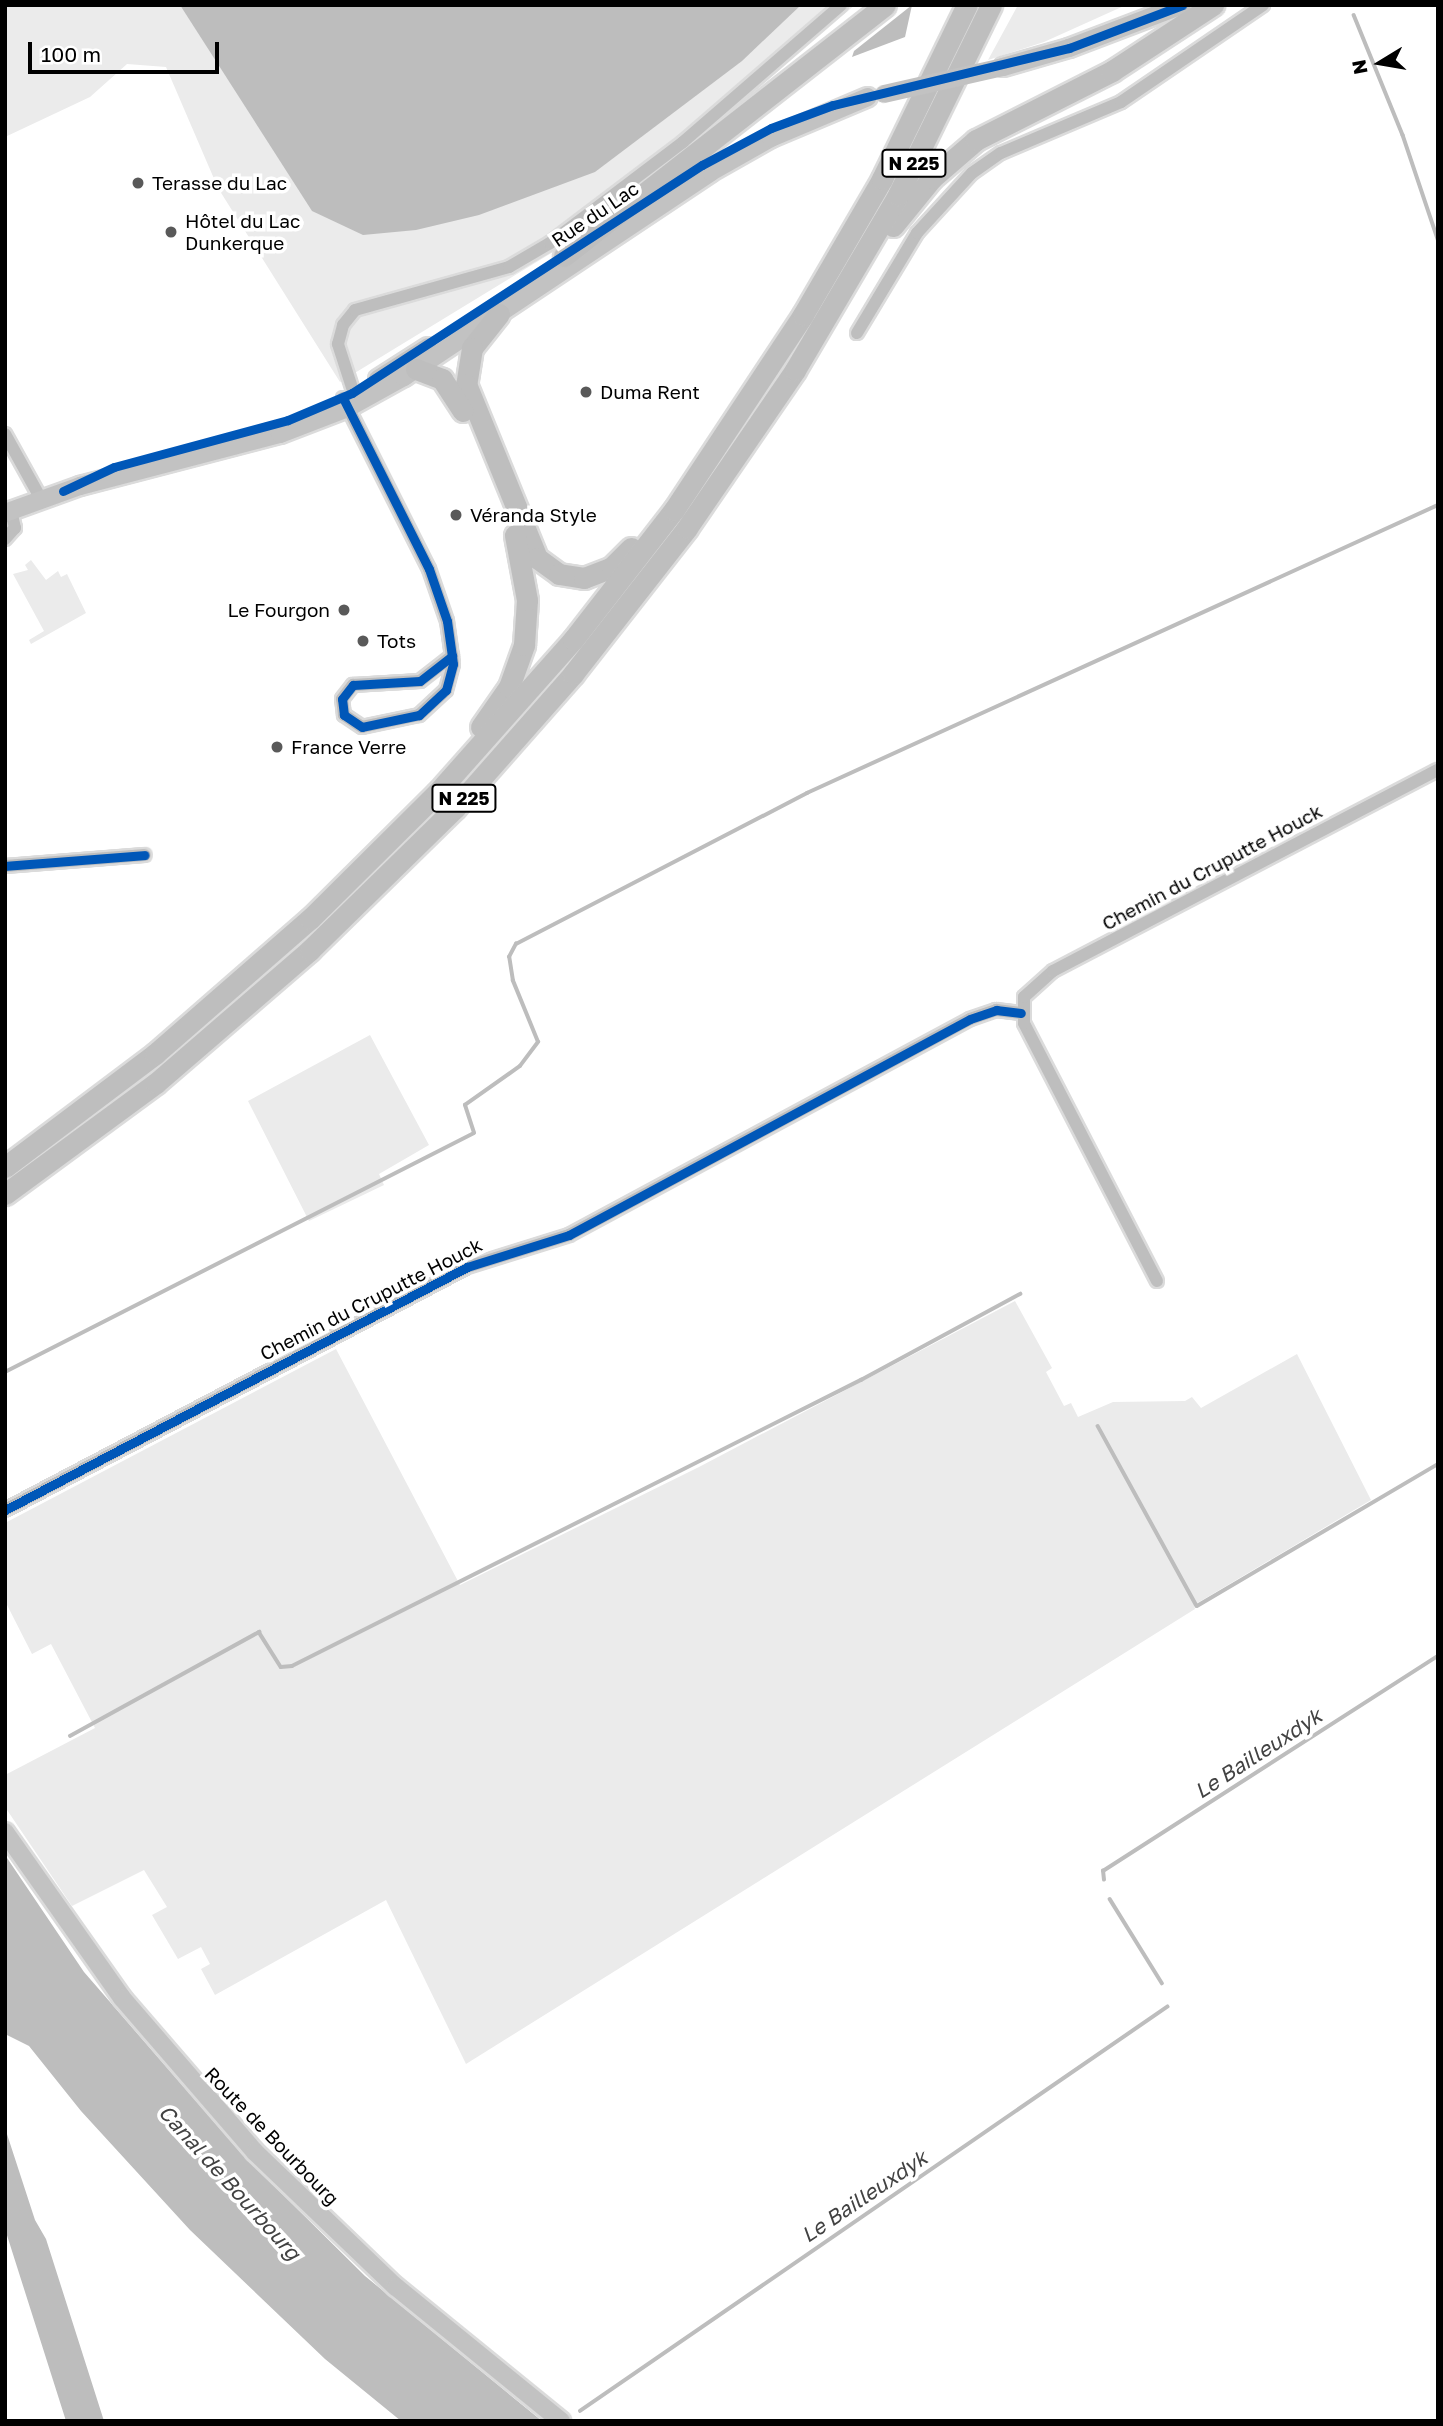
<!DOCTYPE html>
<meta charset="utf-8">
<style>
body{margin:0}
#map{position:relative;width:1443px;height:2426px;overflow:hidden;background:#fff;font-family:"Golos Text",sans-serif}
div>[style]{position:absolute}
.green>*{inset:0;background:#ebebeb}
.water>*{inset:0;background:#bdbdbd}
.stream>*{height:3.5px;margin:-1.75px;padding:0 1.75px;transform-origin:1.75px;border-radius:1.75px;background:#bdbdbd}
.roads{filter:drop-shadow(2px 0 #dbdbdb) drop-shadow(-2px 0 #dbdbdb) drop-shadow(0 2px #dbdbdb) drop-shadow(0 -2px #dbdbdb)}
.street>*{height:12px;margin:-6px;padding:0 6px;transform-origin:6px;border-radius:6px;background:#bebebe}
.secondary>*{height:18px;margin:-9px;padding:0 9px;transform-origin:9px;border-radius:9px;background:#c2c2c2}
.highway>*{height:21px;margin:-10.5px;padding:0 10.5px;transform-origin:10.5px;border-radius:10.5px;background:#bebebe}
.secondary-bridge>*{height:18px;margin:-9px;padding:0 9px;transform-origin:9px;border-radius:9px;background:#c2c2c2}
.cycleway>*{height:9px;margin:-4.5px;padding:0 4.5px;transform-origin:4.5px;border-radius:4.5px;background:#0057b8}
.dots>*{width:19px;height:19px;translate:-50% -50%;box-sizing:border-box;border:4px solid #fff;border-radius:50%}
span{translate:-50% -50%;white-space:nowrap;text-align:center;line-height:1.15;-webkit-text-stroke:7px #fff;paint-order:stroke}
.shield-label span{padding:2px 5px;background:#fff;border:2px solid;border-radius:5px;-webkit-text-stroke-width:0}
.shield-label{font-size:18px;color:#000;font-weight:700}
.poi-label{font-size:19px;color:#000}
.left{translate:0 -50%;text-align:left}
.right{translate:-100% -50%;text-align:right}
.street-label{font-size:19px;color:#000}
.water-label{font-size:21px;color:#424242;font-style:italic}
.frame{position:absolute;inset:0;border:7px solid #000;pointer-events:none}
.north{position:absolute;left:1345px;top:28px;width:70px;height:70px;-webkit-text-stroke:5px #fff;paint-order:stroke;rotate:259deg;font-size:19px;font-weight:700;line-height:28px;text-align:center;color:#000}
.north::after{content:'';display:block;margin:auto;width:24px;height:32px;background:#000;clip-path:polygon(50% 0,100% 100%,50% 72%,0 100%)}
.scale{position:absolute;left:28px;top:42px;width:191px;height:32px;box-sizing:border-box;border:4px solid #000;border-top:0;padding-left:9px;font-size:21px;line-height:24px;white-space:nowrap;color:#000;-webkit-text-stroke:5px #fff;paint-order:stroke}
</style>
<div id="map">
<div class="green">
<div style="clip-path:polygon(5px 5px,855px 5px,553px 252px,340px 382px,218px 188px,166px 67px,127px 64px,90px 97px,5px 137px)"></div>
<div style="clip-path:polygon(1018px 5px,1126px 5px,1044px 42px,988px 60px)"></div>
<div style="clip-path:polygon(31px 560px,46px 580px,58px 571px,61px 577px,67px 574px,86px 613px,31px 644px,29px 640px,44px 631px,13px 574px,28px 570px,25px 565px)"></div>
<div style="clip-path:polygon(370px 1035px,429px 1145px,379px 1174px,384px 1185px,309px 1221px,248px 1101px)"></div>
<div style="clip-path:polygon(1015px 1301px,1052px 1368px,1046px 1372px,1064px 1406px,1071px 1403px,1078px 1417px,1113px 1402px,1185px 1401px,1192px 1397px,1201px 1408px,1297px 1354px,1371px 1500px,1194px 1605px,1195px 1609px,466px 2064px,386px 1900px,215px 1995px,201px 1969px,210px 1964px,201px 1947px,178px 1959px,152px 1915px,167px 1907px,144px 1870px,72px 1906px,5px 1807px,5px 1775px,95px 1728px,51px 1644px,32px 1654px,5px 1601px,5px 1523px,336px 1349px,460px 1585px,699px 1467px)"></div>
</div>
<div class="water">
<div style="clip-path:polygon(180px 5px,801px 5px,742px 61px,595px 172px,479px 215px,416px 230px,363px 235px,312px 211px)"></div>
<div style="clip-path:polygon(912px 5px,905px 37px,852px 57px,854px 51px)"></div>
<div style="clip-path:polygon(5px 1855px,84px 1972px,242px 2154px,365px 2276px,542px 2421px,401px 2421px,325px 2359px,190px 2230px,81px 2111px,29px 2046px,5px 2034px)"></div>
<div style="clip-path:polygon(5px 2128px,35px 2220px,46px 2239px,104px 2421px,66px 2421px,5px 2229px)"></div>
</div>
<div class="stream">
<div style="left:1354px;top:15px;width:130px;rotate:67.8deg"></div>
<div style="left:1403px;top:135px;width:110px;rotate:71.4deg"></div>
<div style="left:5px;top:1372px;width:526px;rotate:-27deg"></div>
<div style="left:474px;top:1133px;width:29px;rotate:-108deg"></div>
<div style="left:465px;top:1105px;width:67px;rotate:-35.3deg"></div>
<div style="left:520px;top:1066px;width:30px;rotate:-53deg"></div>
<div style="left:538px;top:1042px;width:66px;rotate:-112.3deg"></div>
<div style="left:513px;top:981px;width:24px;rotate:-99deg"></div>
<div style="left:509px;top:957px;width:15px;rotate:-62deg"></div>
<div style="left:516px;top:944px;width:328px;rotate:-27.4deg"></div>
<div style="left:807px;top:793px;width:694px;rotate:-24.53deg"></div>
<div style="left:1098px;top:1426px;width:205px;rotate:61.2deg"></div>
<div style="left:1197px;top:1606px;width:280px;rotate:-30.5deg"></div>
<div style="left:70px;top:1736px;width:216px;rotate:-28.8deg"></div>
<div style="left:259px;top:1632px;width:41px;rotate:57.8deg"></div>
<div style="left:281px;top:1667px;width:11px;rotate:-5deg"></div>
<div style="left:292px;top:1666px;width:637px;rotate:-26.69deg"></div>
<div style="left:861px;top:1380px;width:181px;rotate:-28.4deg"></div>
<div style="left:1104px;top:1880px;width:9px;rotate:-96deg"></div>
<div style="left:1103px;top:1871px;width:398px;rotate:-32.7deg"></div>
<div style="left:1110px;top:1899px;width:99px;rotate:58.2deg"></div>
<div style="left:580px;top:2411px;width:713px;rotate:-34.54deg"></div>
</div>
<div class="roads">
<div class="street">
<div style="left:857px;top:333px;width:117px;rotate:-59deg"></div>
<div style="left:917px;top:233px;width:81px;rotate:-47.5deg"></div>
<div style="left:972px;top:173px;width:35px;rotate:-35deg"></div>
<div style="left:1001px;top:153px;width:130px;rotate:-23deg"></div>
<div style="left:1121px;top:102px;width:172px;rotate:-34.3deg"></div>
<div style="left:343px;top:398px;width:191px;rotate:63.3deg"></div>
<div style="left:429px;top:569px;width:55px;rotate:70.9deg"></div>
<div style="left:447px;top:621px;width:35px;rotate:82deg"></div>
<div style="left:452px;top:656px;width:8px;rotate:83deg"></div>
<div style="left:453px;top:664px;width:27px;rotate:105deg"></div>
<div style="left:446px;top:690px;width:37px;rotate:137deg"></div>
<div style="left:419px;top:715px;width:58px;rotate:168.1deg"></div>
<div style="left:362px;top:727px;width:22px;rotate:-146deg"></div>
<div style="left:344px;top:715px;width:16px;rotate:-97deg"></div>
<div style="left:342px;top:699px;width:18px;rotate:-52deg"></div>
<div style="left:353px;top:685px;width:67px;rotate:-3.4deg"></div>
<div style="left:420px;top:681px;width:41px;rotate:-38deg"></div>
<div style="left:357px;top:403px;width:62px;rotate:-107.9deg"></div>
<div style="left:338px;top:344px;width:20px;rotate:-75deg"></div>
<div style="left:343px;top:325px;width:19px;rotate:-51deg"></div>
<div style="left:355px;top:310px;width:160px;rotate:-15.6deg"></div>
<div style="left:509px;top:267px;width:48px;rotate:-30.3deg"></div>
<div style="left:550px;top:243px;width:167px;rotate:-37.2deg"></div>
<div style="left:683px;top:142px;width:209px;rotate:-40.9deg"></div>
<div style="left:5px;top:434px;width:74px;rotate:61deg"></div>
<div style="left:5px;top:539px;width:15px;rotate:-48deg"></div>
<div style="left:15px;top:528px;width:17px;rotate:-103deg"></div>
<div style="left:5px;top:866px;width:140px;rotate:-4.5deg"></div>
<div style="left:1157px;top:1281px;width:290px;rotate:-117.3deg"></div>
<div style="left:1024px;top:1023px;width:26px;rotate:-90deg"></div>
<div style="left:1024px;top:997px;width:39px;rotate:-42deg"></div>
<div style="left:1053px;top:971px;width:434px;rotate:-27.6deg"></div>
<div style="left:5px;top:1510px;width:522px;rotate:-27.74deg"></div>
<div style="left:467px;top:1267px;width:107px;rotate:-17.4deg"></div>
<div style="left:569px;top:1235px;width:455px;rotate:-28.3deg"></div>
<div style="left:970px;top:1019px;width:28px;rotate:-19deg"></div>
<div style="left:996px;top:1010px;width:25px;rotate:7deg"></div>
</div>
<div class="secondary">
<div style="left:1003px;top:67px;width:69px;rotate:-16.1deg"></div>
<div style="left:1069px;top:48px;width:121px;rotate:-20.8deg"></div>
<div style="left:378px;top:379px;width:59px;rotate:-32.6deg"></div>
<div style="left:5px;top:513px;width:80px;rotate:-19.8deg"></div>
<div style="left:80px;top:486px;width:207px;rotate:-14.6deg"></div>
<div style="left:280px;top:434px;width:73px;rotate:-20.9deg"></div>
<div style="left:348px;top:408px;width:64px;rotate:-29deg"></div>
<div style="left:404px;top:377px;width:369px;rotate:-33.7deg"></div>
<div style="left:711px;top:172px;width:69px;rotate:-29.5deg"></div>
<div style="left:771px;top:138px;width:105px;rotate:-22.9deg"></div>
<div style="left:5px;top:1832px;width:203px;rotate:54.8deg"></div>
<div style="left:122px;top:1998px;width:203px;rotate:49.2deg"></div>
<div style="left:255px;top:2152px;width:195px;rotate:43.8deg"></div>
<div style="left:396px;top:2287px;width:213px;rotate:39.1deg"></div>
</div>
<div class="highway">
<div style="left:893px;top:226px;width:62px;rotate:-50.9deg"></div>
<div style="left:932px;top:178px;width:58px;rotate:-40.8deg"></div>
<div style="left:976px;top:140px;width:153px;rotate:-26.9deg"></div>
<div style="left:1112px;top:71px;width:121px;rotate:-33.2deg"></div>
<div style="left:564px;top:256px;width:407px;rotate:-38deg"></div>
<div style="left:499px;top:314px;width:43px;rotate:128.5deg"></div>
<div style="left:472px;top:348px;width:36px;rotate:99deg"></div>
<div style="left:466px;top:384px;width:188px;rotate:67.8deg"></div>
<div style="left:537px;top:558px;width:27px;rotate:36deg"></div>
<div style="left:559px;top:574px;width:25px;rotate:9deg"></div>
<div style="left:584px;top:578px;width:30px;rotate:-21deg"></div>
<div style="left:612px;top:567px;width:27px;rotate:-45deg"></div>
<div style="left:416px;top:369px;width:28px;rotate:21deg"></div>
<div style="left:442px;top:379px;width:38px;rotate:57deg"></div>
<div style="left:481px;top:727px;width:49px;rotate:-55deg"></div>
<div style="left:509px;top:687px;width:45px;rotate:-70.3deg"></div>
<div style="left:524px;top:645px;width:45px;rotate:-86.2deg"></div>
<div style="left:527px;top:600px;width:66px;rotate:-100.5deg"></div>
<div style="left:5px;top:1167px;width:188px;rotate:-37deg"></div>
<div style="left:155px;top:1054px;width:206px;rotate:-41.1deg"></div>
<div style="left:310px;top:919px;width:179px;rotate:-44.8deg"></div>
<div style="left:437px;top:793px;width:205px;rotate:-48.4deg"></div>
<div style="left:573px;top:640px;width:165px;rotate:-52.2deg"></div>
<div style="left:674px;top:510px;width:234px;rotate:-56.5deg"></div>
<div style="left:803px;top:315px;width:157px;rotate:-59.8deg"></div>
<div style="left:882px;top:179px;width:194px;rotate:-64deg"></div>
<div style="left:5px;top:1194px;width:187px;rotate:-36.3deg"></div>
<div style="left:156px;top:1083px;width:203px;rotate:-40.8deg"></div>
<div style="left:310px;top:950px;width:203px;rotate:-44.4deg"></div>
<div style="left:455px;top:808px;width:179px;rotate:-48.6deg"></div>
<div style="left:573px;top:674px;width:185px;rotate:-52deg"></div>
<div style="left:687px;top:528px;width:191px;rotate:-55.6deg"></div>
<div style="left:795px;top:370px;width:203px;rotate:-59.5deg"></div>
<div style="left:898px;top:195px;width:212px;rotate:-63.9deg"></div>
</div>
</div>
<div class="secondary-bridge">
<div style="left:884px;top:94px;width:122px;rotate:-12.8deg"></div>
</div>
<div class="cycleway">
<div style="left:343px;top:398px;width:191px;rotate:63.3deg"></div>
<div style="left:429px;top:569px;width:55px;rotate:70.9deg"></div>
<div style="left:447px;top:621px;width:35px;rotate:82deg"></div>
<div style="left:452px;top:656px;width:8px;rotate:83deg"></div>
<div style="left:453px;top:664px;width:27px;rotate:105deg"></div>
<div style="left:446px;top:690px;width:37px;rotate:137deg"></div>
<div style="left:419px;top:715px;width:58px;rotate:168.1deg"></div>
<div style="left:362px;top:727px;width:22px;rotate:-146deg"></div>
<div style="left:344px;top:715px;width:16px;rotate:-97deg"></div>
<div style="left:342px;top:699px;width:18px;rotate:-52deg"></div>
<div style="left:353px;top:685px;width:67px;rotate:-3.4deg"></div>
<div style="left:420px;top:681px;width:41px;rotate:-38deg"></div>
<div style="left:63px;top:491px;width:56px;rotate:-25.2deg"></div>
<div style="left:114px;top:467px;width:180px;rotate:-15.1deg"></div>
<div style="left:288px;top:420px;width:69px;rotate:-22.9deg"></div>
<div style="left:352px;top:393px;width:418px;rotate:-33.1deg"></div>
<div style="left:702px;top:165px;width:78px;rotate:-28.2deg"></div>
<div style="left:771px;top:128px;width:66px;rotate:-20.4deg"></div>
<div style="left:833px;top:105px;width:243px;rotate:-13.6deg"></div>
<div style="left:1069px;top:48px;width:121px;rotate:-20.8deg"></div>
<div style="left:5px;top:866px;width:140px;rotate:-4.5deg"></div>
<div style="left:5px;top:1510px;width:522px;rotate:-27.74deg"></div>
<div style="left:467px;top:1267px;width:107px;rotate:-17.4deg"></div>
<div style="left:569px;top:1235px;width:455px;rotate:-28.3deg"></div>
<div style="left:970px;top:1019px;width:28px;rotate:-19deg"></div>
<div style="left:996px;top:1010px;width:25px;rotate:7deg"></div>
</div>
<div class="dots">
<div style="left:138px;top:183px;background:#595959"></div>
<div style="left:171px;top:232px;background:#595959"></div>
<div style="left:586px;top:392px;background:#595959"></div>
<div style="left:456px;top:515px;background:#595959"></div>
<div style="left:344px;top:610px;background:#595959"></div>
<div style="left:363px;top:641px;background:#595959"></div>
<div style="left:277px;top:747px;background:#595959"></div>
</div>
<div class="shield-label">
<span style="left:914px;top:163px">N 225</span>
<span style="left:464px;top:798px">N 225</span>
</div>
<div class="poi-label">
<span class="left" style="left:152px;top:183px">Terasse du Lac</span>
<span class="left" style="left:185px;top:232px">Hôtel du Lac<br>Dunkerque</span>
<span class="left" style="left:600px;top:392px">Duma Rent</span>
<span class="left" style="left:470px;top:515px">Véranda Style</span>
<span class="right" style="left:330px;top:610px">Le Fourgon</span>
<span class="left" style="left:377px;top:641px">Tots</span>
<span class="left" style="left:291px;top:747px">France Verre</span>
</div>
<div class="street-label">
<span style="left:595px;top:214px;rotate:-34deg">Rue du Lac</span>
<span style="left:1212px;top:867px;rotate:-28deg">Chemin du Cruputte Houck</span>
<span style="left:371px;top:1299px;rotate:-27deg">Chemin du Cruputte Houck</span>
<span style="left:272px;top:2136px;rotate:46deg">Route de Bourbourg</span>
</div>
<div class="water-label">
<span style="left:1258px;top:1753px;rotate:-33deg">Le Bailleuxdyk</span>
<span style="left:230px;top:2182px;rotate:48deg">Canal de Bourbourg</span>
<span style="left:864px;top:2196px;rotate:-34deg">Le Bailleuxdyk</span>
</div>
<div class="frame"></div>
<div class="north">N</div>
<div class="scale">100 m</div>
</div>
